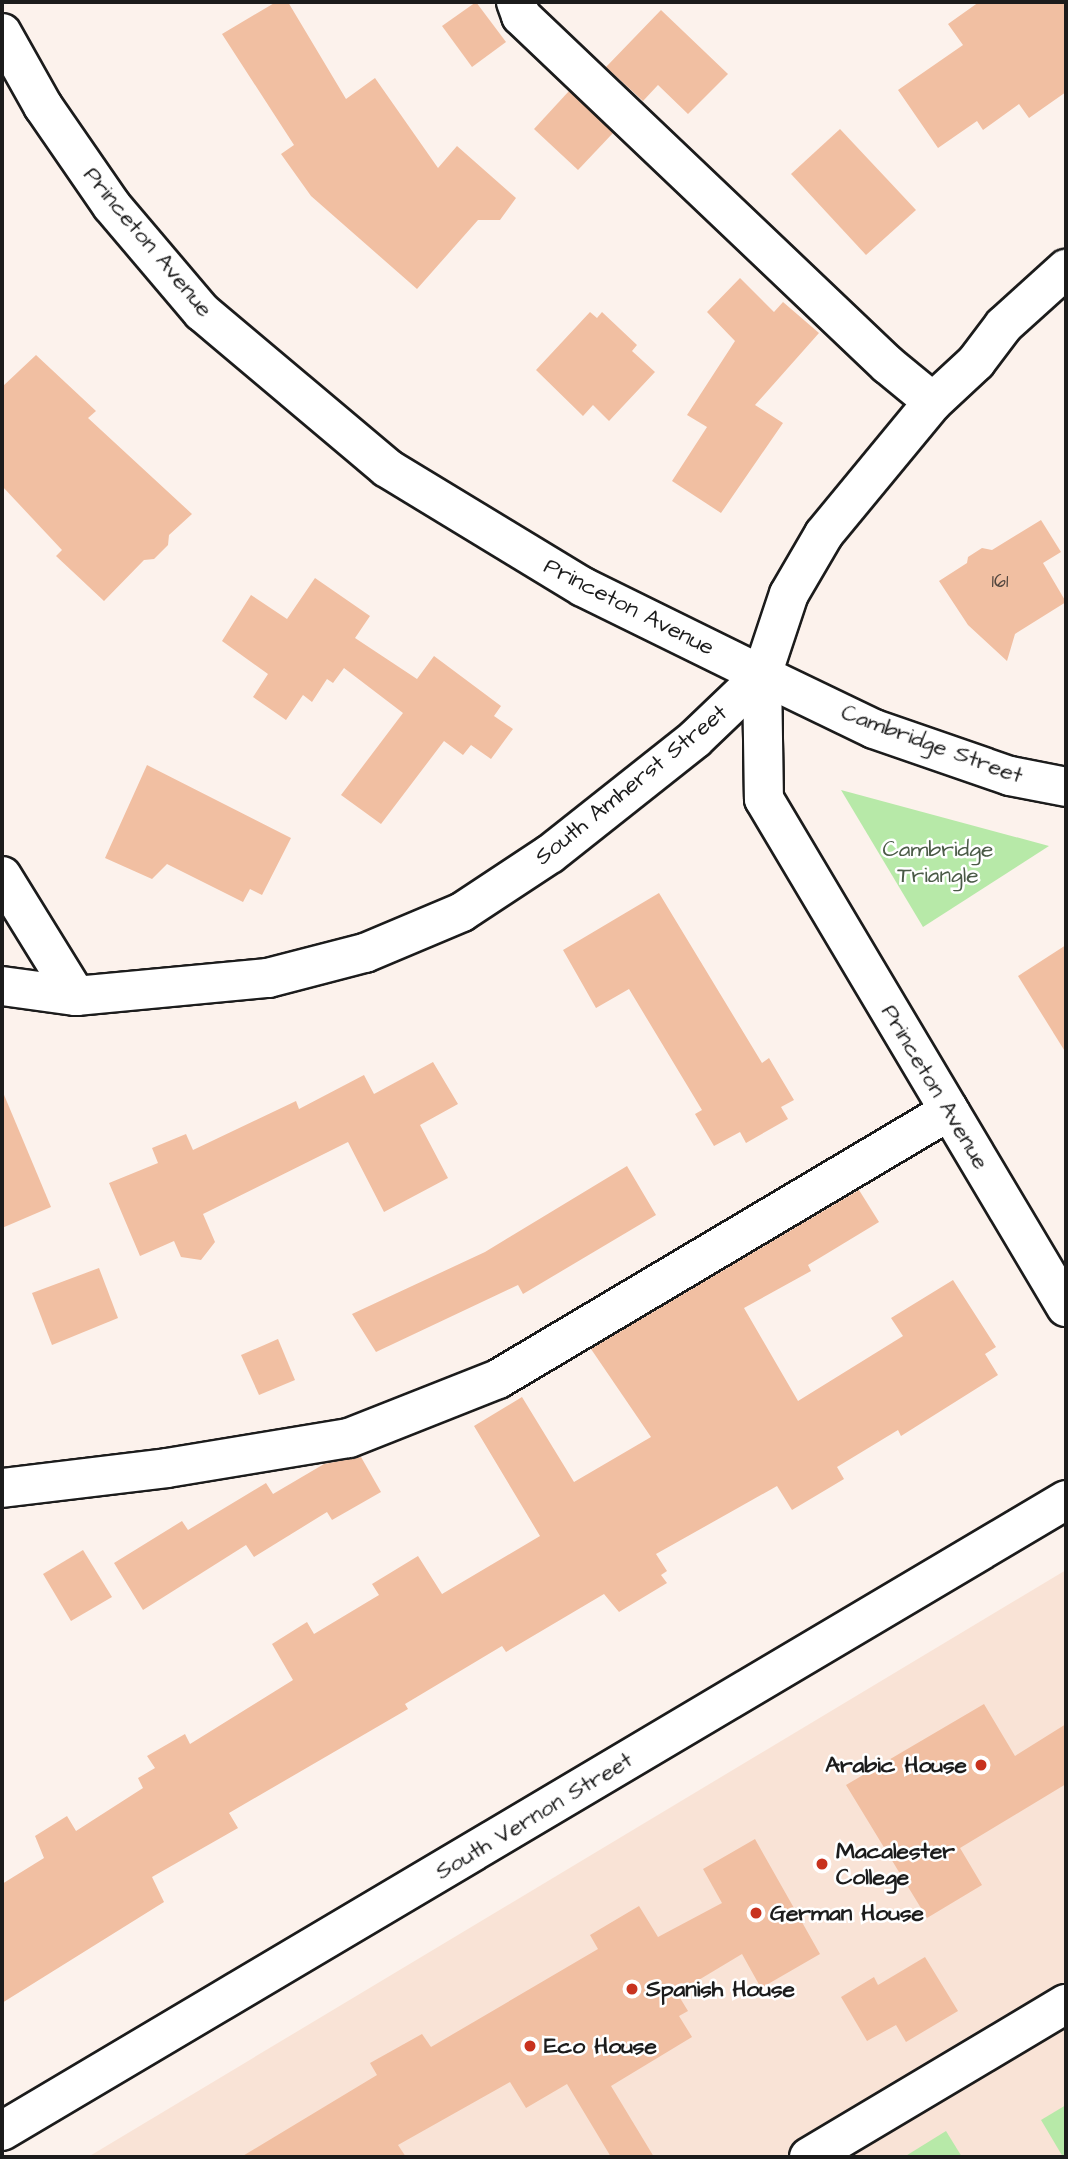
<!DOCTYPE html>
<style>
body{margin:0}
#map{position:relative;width:1068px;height:2159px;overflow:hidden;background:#fcf2ec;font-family:"Architects Daughter",sans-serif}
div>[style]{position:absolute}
.built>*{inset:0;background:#f9e3d6}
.green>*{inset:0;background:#b7e9a8}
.building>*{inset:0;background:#f1bfa2}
.roads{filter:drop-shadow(2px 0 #1c1c1c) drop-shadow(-2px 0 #1c1c1c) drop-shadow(0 2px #1c1c1c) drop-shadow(0 -2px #1c1c1c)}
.minor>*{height:38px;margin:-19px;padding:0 19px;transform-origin:19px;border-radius:19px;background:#fff}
.dots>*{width:19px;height:19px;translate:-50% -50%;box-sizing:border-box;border:4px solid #fff;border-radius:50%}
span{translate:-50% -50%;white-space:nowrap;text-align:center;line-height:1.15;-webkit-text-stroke:5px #fff;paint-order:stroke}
.number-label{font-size:19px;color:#51453e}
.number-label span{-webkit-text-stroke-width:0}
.street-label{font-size:23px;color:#1c1c1c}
.park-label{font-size:23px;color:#4a5a46}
.poi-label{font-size:23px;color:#1c1c1c;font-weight:700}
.right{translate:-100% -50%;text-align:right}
.left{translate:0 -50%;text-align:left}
.frame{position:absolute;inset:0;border:4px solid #1c1c1c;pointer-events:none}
</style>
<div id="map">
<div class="built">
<div style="clip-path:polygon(1066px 1570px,1066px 2157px,88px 2157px)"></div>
</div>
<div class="green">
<div style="clip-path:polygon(841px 790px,1049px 846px,923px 927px)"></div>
<div style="clip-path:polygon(1066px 2105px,1066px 2157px,1063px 2157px,1041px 2120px)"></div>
<div style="clip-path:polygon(946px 2131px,962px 2157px,904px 2157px)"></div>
</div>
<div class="building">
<div style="clip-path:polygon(276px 2px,288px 2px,346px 99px,375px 78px,438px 168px,457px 146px,516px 198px,500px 220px,478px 220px,417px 289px,311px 196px,281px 154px,294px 145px,222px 34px)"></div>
<div style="clip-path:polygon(476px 2px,506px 42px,472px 67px,442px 26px)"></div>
<div style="clip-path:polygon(979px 2px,1066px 2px,1066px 92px,1029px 118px,1019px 104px,983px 130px,977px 121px,938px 148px,898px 90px,963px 45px,948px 24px)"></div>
<div style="clip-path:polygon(661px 10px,728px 74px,688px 114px,658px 85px,643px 101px,606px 67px)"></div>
<div style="clip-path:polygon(569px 91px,613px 133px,578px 170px,534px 129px)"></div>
<div style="clip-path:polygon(840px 129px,916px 210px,866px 255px,791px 174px)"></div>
<div style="clip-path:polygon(740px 278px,774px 312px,783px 302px,819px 333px,755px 405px,783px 423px,721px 513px,672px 481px,707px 427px,687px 415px,735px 341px,707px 312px)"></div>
<div style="clip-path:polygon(590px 312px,597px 318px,602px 312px,637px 345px,632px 351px,655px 372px,609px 421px,593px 405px,583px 416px,536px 370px)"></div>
<div style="clip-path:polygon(36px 355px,96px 411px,88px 418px,192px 514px,169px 535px,168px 545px,154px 559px,144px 560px,104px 601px,56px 556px,62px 550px,2px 486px,2px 387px)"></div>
<div style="clip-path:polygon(1041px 520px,1061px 552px,1043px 563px,1066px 602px,1015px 634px,1007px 661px,968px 625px,939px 581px,967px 563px,968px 557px,982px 548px,992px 550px)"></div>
<div style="clip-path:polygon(315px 578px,370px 616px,355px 638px,417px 679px,434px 656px,501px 706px,494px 716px,513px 729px,491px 759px,471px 745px,463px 755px,444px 741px,381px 824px,341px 795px,403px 713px,344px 668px,333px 683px,327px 679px,312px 702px,303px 695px,286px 720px,253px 697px,268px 674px,222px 641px,251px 595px,287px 619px)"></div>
<div style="clip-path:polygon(147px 765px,291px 838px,262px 895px,250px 889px,243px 902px,167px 864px,152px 879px,105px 858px)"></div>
<div style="clip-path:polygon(659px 893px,762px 1063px,769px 1058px,794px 1100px,781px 1107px,788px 1119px,746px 1143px,740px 1132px,714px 1146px,695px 1114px,702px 1110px,629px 989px,596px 1008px,563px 950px)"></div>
<div style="clip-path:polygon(1066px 945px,1066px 1053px,1018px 976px)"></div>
<div style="clip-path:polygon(433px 1062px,458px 1104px,420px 1125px,448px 1178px,384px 1212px,348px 1142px,203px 1214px,215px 1242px,201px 1260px,181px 1257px,174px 1241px,140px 1256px,109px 1183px,158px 1163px,152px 1148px,186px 1134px,193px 1150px,296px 1101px,299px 1109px,364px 1075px,374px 1094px)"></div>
<div style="clip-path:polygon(2px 1090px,51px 1207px,2px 1228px)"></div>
<div style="clip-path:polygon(627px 1166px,656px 1215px,523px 1294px,518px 1285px,376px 1352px,352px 1314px,485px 1252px)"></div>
<div style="clip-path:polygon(859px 1190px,879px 1222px,808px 1265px,811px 1271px,744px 1308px,798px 1401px,903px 1336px,891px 1318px,953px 1280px,996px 1347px,985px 1354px,998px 1375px,901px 1436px,898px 1430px,837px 1467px,844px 1479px,792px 1510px,777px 1486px,656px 1554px,667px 1571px,661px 1575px,667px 1583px,619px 1612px,604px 1594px,506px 1652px,502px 1646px,405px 1704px,408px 1709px,229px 1813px,238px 1828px,152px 1877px,164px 1902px,2px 2003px,2px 1884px,44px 1858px,35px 1836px,67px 1816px,76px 1831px,143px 1788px,138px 1778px,155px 1768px,147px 1756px,185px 1734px,190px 1744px,293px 1680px,272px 1644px,307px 1622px,314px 1634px,379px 1595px,372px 1584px,418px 1556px,442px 1594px,540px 1536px,474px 1426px,522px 1397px,574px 1482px,651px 1437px,591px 1349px)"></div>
<div style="clip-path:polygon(99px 1268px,118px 1318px,52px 1345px,32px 1293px)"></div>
<div style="clip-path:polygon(278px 1339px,295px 1380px,259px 1395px,241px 1355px)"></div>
<div style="clip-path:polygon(361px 1457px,381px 1492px,332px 1520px,327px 1512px,254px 1557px,246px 1545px,143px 1610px,114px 1563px,182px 1521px,188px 1530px,266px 1483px,273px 1494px,324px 1464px)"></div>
<div style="clip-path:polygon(83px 1550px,112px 1597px,71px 1621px,43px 1574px)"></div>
<div style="clip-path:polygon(984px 1704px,1015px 1756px,1066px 1724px,1066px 1784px,960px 1848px,982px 1885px,927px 1918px,846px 1785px)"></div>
<div style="clip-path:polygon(755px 1839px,820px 1954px,761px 1988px,742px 1954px,677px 1993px,688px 2011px,679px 2016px,692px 2037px,611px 2086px,654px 2157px,611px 2157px,567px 2084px,526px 2108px,510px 2082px,398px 2145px,406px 2157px,241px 2157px,377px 2075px,370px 2063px,422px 2034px,431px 2047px,598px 1949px,590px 1935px,639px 1906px,658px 1937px,722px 1903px,703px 1869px)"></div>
<div style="clip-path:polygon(925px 1957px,958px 2011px,906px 2042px,896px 2025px,867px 2041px,841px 1997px,874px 1977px,878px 1985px)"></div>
</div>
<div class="roads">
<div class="minor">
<div style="left:516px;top:2px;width:15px;rotate:70deg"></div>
<div style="left:521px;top:16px;width:506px;rotate:43.56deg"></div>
<div style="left:888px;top:365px;width:58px;rotate:39.4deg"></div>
<div style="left:2px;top:33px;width:84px;rotate:60.7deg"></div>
<div style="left:43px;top:106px;width:121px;rotate:55.4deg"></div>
<div style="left:112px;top:206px;width:139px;rotate:49.7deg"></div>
<div style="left:202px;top:312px;width:242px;rotate:40.1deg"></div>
<div style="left:387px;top:468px;width:229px;rotate:31.3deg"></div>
<div style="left:583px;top:587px;width:199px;rotate:26.2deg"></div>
<div style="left:762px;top:675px;width:124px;rotate:89.1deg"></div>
<div style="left:764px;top:799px;width:591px;rotate:59.27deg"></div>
<div style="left:762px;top:675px;width:124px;rotate:25.7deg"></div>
<div style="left:874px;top:729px;width:144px;rotate:19.1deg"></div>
<div style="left:1010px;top:776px;width:57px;rotate:11.1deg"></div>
<div style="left:2px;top:876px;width:141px;rotate:58.3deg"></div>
<div style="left:2px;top:986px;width:75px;rotate:7.7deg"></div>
<div style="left:76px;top:996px;width:193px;rotate:-5.4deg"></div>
<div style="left:268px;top:978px;width:100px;rotate:-14.5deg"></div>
<div style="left:365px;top:953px;width:105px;rotate:-22.9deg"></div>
<div style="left:462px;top:912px;width:105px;rotate:-33.4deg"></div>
<div style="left:550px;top:854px;width:185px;rotate:-38.4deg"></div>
<div style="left:695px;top:739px;width:93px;rotate:-43.7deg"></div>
<div style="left:762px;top:675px;width:85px;rotate:-71.6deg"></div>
<div style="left:789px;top:594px;width:69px;rotate:-59.7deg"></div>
<div style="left:824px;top:534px;width:171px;rotate:-50.5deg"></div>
<div style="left:933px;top:402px;width:59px;rotate:-42.9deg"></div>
<div style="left:976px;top:362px;width:46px;rotate:-52.9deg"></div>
<div style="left:1004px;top:325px;width:84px;rotate:-42.1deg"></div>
<div style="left:2px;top:1488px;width:166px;rotate:-6.9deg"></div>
<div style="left:167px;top:1468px;width:184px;rotate:-9.4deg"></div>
<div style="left:349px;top:1438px;width:160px;rotate:-21.6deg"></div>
<div style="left:498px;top:1379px;width:525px;rotate:-30.72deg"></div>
<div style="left:2px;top:2131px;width:1237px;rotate:-30.67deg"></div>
<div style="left:809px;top:2157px;width:299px;rotate:-30.8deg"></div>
</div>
</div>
<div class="dots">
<div style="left:981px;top:1765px;background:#c8321e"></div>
<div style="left:822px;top:1864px;background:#c8321e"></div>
<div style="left:756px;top:1913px;background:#c8321e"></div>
<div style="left:632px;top:1989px;background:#c8321e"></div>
<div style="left:530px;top:2046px;background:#c8321e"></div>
</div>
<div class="number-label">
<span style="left:1000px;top:582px">161</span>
</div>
<div class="street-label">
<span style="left:148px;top:242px;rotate:50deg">Princeton Avenue</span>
<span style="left:629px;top:607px;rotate:27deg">Princeton Avenue</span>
<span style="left:932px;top:744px;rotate:20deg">Cambridge Street</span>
<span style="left:631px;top:785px;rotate:-39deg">South Amherst Street</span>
<span style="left:935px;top:1087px;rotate:59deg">Princeton Avenue</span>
<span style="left:534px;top:1816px;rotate:-31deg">South Vernon Street</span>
</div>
<div class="park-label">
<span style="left:938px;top:862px">Cambridge<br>Triangle</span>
</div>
<div class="poi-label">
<span class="right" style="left:967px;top:1765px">Arabic House</span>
<span class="left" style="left:836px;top:1864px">Macalester<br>College</span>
<span class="left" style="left:770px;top:1913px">German House</span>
<span class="left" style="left:646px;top:1989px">Spanish House</span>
<span class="left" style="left:544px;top:2046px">Eco House</span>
</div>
<div class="frame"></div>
</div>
